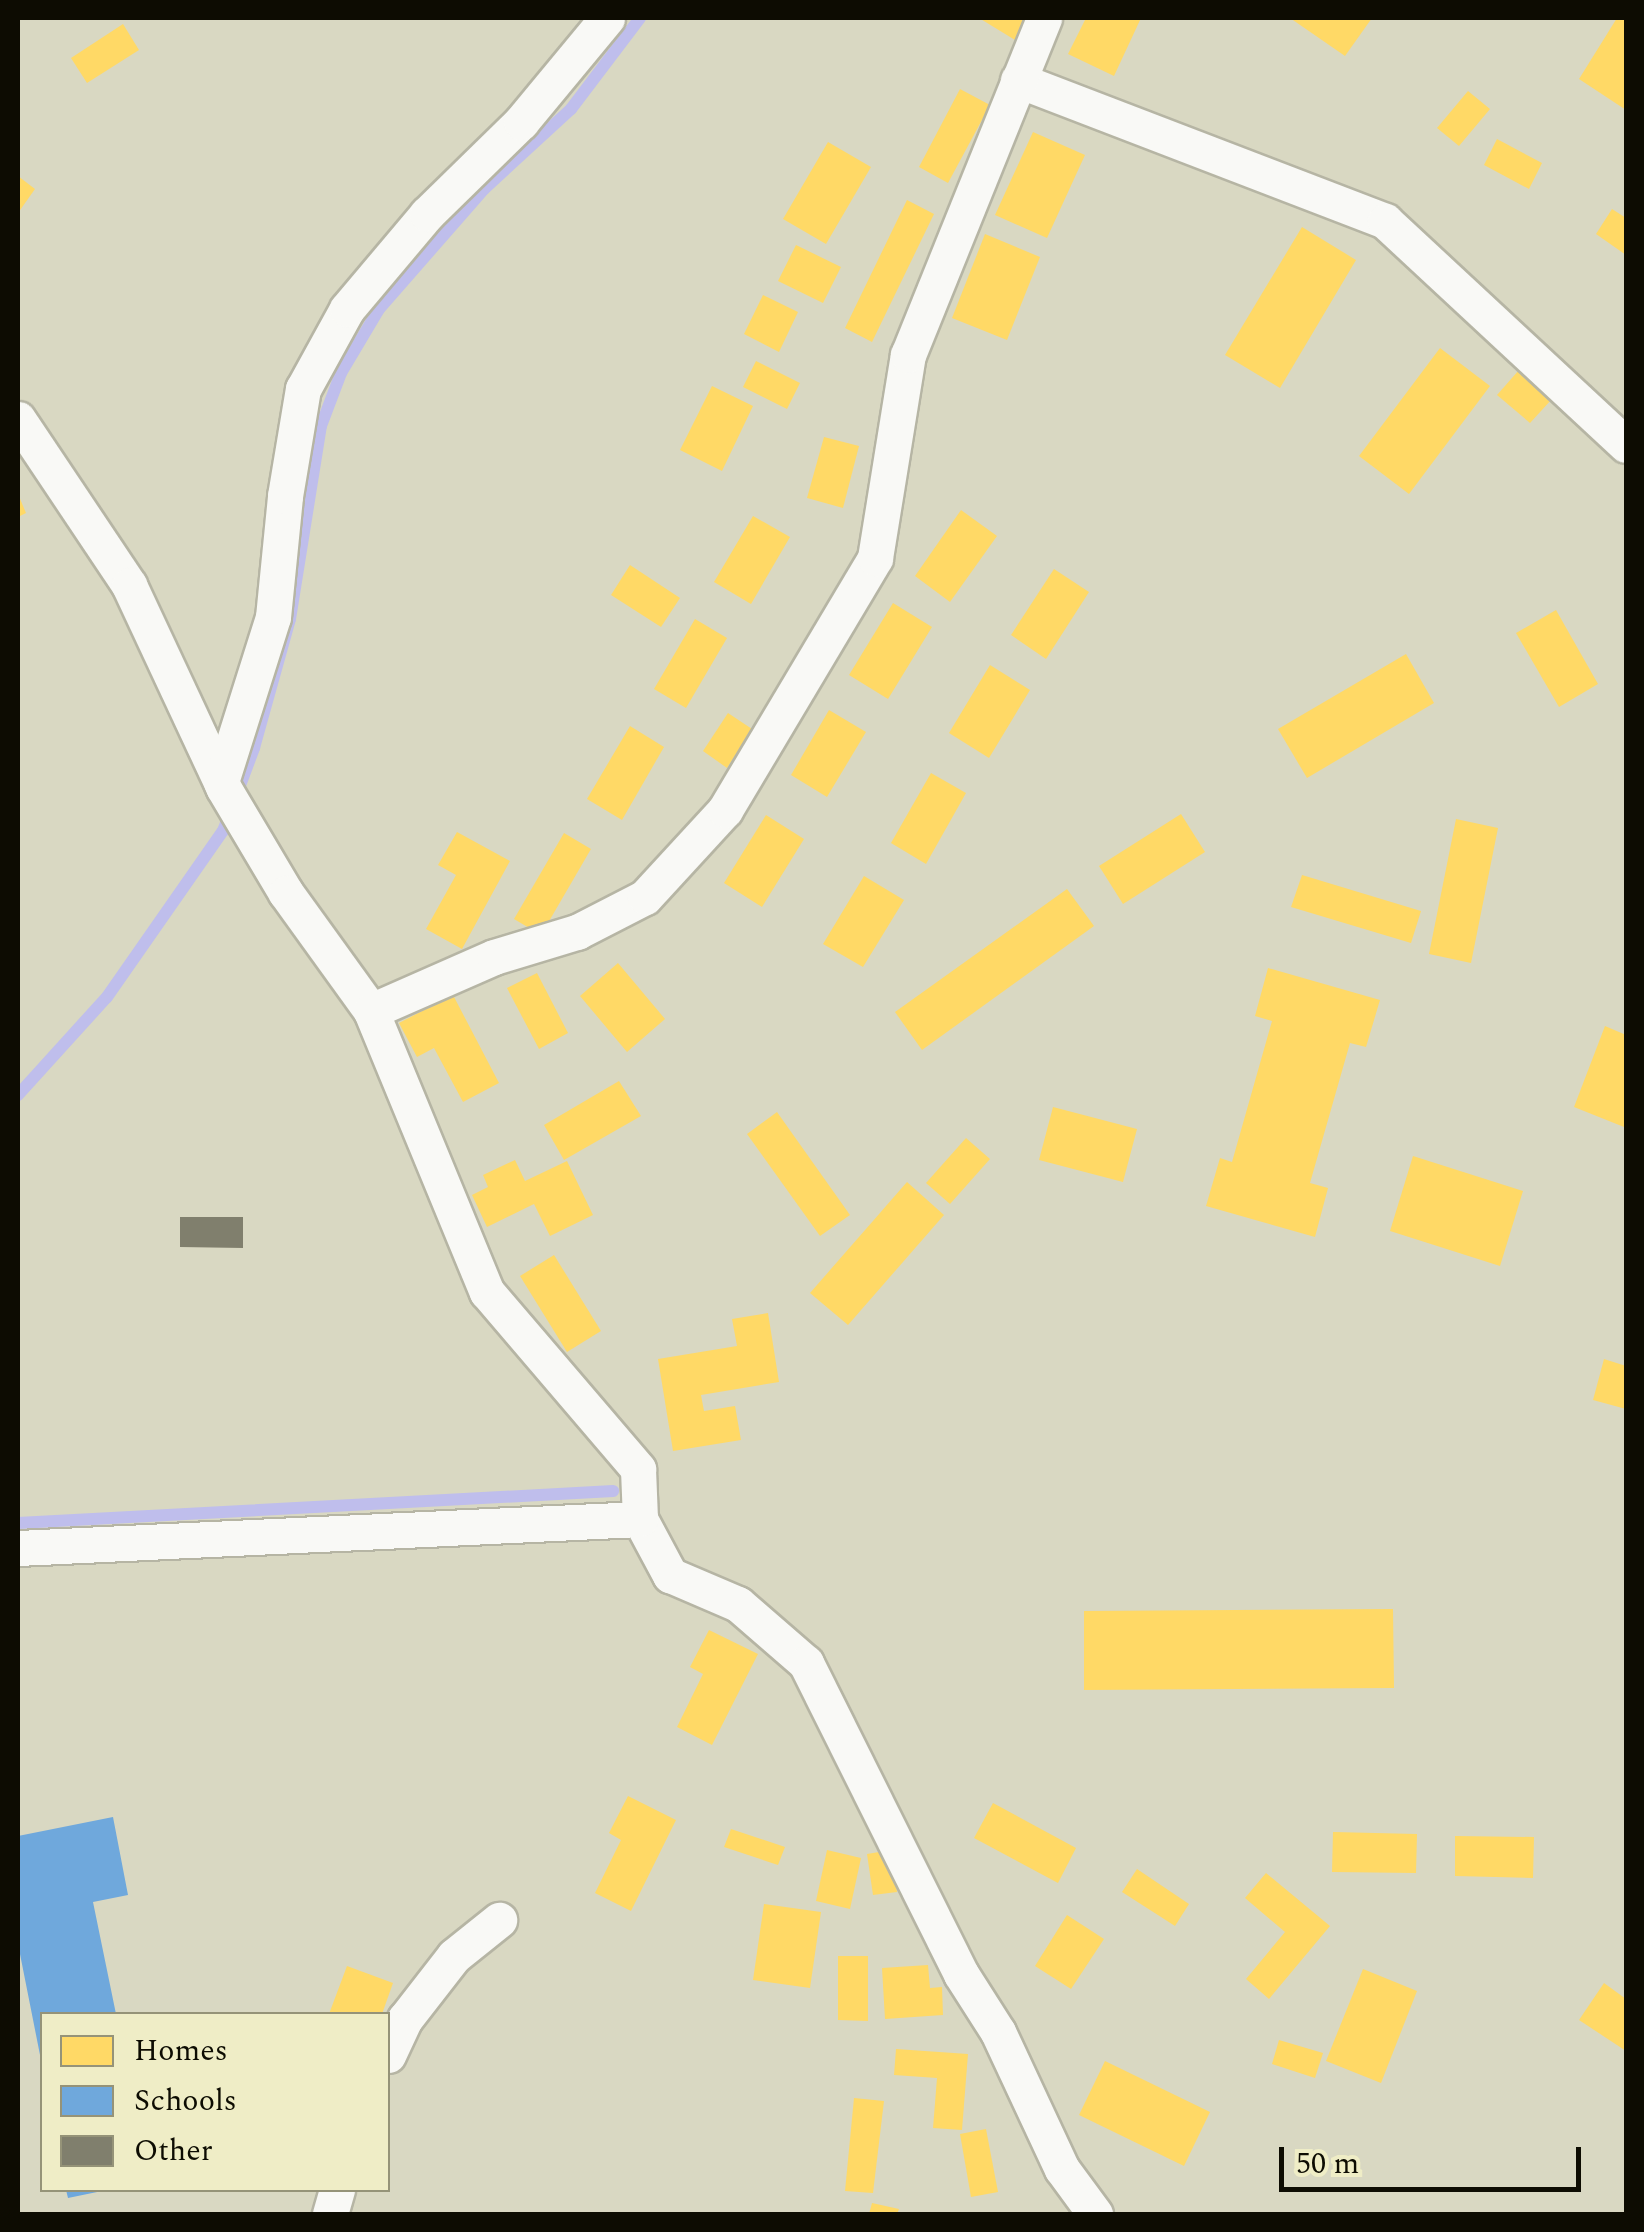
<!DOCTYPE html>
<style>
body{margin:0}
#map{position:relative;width:1644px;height:2232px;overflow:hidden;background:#d9d8c2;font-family:Spectral,serif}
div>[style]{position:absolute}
.homes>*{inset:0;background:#ffd966}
.schools>*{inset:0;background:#6fa8dc}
.stream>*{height:12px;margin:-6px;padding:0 6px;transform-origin:6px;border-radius:6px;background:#bfbeec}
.building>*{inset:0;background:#807f6d}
.roads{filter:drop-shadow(2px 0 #b6b5a4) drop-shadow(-2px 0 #b6b5a4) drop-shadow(0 2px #b6b5a4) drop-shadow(0 -2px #b6b5a4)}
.street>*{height:35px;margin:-17.5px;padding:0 17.5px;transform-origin:17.5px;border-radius:17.5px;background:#f9f9f6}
span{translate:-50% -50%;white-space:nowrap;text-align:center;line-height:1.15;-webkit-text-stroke:10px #efedc6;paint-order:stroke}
.frame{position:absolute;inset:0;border:20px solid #0d0c02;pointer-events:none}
.legend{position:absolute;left:40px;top:2012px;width:350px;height:180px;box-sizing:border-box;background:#efedc6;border:2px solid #959378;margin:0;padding:12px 18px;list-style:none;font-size:30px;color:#0d0c02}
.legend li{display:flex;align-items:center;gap:20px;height:50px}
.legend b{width:50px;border:2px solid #959378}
.scale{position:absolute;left:1279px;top:2147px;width:302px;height:45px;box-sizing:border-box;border:5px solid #0d0c02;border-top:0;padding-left:12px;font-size:30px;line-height:35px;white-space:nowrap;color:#0d0c02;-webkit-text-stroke:8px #efedc6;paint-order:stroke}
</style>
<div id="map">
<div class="homes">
<div style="clip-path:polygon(979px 18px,1029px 18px,1015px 40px)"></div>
<div style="clip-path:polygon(1086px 18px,1141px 18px,1114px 76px,1068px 54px)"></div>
<div style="clip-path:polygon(1290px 18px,1372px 18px,1345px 56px)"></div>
<div style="clip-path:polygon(1617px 18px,1626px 18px,1626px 110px,1579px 79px)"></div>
<div style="clip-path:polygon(123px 24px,139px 50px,87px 83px,71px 58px)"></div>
<div style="clip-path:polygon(960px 89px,990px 105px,948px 183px,919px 167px)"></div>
<div style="clip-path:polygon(1468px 91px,1490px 109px,1459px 146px,1437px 128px)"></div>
<div style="clip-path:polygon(1033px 132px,1085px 155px,1047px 238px,995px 215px)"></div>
<div style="clip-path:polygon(1497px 139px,1542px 163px,1529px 189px,1484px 165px)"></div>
<div style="clip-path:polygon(828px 142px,871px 167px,826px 244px,783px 219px)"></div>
<div style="clip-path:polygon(18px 176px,35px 189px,18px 213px)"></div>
<div style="clip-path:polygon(907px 200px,934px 214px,872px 342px,845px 328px)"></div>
<div style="clip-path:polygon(1612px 209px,1626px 218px,1626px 255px,1596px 234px)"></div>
<div style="clip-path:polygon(1302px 227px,1356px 260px,1280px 388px,1225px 355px)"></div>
<div style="clip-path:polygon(985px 234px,1040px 257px,1007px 340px,952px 318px)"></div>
<div style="clip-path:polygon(796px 245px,841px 267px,823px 303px,778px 281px)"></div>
<div style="clip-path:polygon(763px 295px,798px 312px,779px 352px,744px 334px)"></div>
<div style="clip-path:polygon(1440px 348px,1490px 386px,1409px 494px,1359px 456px)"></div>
<div style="clip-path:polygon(756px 361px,800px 383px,787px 409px,743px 387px)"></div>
<div style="clip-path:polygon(1519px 370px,1552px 399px,1530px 423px,1497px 395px)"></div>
<div style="clip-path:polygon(712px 386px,753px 406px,722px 471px,680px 450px)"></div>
<div style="clip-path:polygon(824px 437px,859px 446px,843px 508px,807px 498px)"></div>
<div style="clip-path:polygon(18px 494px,26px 513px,18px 517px)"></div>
<div style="clip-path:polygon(961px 510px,997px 536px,950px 602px,915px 576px)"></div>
<div style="clip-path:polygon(753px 516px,790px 537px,751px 604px,714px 582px)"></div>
<div style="clip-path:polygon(630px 565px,680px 598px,661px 627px,611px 595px)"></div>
<div style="clip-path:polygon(1054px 569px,1089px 592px,1046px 659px,1011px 635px)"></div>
<div style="clip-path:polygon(893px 603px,932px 627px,888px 699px,849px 675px)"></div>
<div style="clip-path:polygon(1556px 610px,1598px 684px,1559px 707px,1516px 633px)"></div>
<div style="clip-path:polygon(695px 619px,727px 638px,686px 708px,654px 689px)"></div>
<div style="clip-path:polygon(1406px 654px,1434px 703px,1307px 778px,1278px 729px)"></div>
<div style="clip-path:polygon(990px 665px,1030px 690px,989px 758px,949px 733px)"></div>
<div style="clip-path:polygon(829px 710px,866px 732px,827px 797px,791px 775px)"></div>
<div style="clip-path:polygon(728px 713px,752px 729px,727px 768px,703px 751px)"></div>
<div style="clip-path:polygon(630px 726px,664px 747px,622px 820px,587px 799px)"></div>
<div style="clip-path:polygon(931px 773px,966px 793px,926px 864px,891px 843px)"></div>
<div style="clip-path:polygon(1181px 814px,1205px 852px,1123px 904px,1099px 866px)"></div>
<div style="clip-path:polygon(766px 815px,804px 839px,762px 907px,724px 883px)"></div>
<div style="clip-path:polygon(1456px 819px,1498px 828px,1471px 963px,1429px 954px)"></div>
<div style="clip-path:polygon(457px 832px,510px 861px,462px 949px,426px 929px,456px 875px,438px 865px)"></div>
<div style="clip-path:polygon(564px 833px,591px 849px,541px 935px,514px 919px)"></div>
<div style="clip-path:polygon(1302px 875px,1421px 911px,1411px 943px,1291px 907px)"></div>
<div style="clip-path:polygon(864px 876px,904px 900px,863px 967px,823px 944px)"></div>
<div style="clip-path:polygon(1067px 889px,1094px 926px,922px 1050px,895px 1012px)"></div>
<div style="clip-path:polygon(618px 963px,665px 1019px,627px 1052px,580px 996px)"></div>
<div style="clip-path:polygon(1268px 968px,1380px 1000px,1366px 1047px,1350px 1043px,1310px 1183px,1328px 1188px,1315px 1237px,1206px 1206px,1220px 1158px,1232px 1162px,1272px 1021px,1255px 1016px)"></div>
<div style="clip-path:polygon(537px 973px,568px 1033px,539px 1049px,507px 988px)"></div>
<div style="clip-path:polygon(453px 995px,499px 1083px,463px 1102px,434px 1048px,417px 1057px,399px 1023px)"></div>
<div style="clip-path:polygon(1605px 1026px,1626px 1035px,1624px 1127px,1574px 1107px)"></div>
<div style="clip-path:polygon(619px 1081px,641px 1116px,564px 1160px,544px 1125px)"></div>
<div style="clip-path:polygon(1053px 1107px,1137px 1129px,1123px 1182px,1039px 1160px)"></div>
<div style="clip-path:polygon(777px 1112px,850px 1215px,820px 1236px,747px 1134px)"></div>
<div style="clip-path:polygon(966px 1138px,990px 1159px,950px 1204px,926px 1183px)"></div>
<div style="clip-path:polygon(1413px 1156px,1523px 1191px,1500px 1266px,1390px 1231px)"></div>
<div style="clip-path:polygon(515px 1160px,525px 1181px,567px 1161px,593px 1215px,550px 1236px,534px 1204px,487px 1227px,472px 1195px,488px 1187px,483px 1175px)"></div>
<div style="clip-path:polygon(907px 1182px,944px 1215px,848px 1325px,810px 1293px)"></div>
<div style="clip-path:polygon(554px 1255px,601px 1331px,567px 1352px,520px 1276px)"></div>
<div style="clip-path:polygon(768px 1313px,779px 1382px,701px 1395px,704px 1411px,735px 1406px,741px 1440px,673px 1451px,658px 1359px,737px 1346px,732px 1319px)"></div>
<div style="clip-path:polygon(1604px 1359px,1626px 1366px,1626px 1409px,1593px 1400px)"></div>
<div style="clip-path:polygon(1393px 1609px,1394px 1688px,1084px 1690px,1084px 1611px)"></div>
<div style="clip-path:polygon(709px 1630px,758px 1654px,712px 1745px,677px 1727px,703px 1674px,690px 1667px)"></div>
<div style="clip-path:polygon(628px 1796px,676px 1820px,631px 1911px,595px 1893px,621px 1840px,609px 1833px)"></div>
<div style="clip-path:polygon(993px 1803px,1076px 1848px,1058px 1883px,974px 1838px)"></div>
<div style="clip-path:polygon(731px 1829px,785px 1847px,778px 1865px,724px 1847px)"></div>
<div style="clip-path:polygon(1333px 1832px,1417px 1834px,1416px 1873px,1332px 1872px)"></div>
<div style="clip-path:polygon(1455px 1836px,1534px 1837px,1533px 1878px,1455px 1876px)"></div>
<div style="clip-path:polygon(827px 1850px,861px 1858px,850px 1909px,816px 1901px)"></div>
<div style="clip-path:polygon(891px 1850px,897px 1892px,873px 1895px,867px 1854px)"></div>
<div style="clip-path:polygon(1137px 1869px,1189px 1904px,1175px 1926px,1122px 1892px)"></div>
<div style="clip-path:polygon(1266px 1873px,1330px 1926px,1269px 1999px,1246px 1979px,1285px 1932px,1245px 1898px)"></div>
<div style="clip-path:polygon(764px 1904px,821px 1912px,810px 1988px,753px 1980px)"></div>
<div style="clip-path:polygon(1067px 1915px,1104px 1939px,1071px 1989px,1035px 1966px)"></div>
<div style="clip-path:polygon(838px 1956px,868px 1956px,868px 2021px,838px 2020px)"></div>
<div style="clip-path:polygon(928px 1965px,930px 1988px,942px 1987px,943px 2015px,885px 2019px,882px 1968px)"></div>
<div style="clip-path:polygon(347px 1966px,393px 1983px,382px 2014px,329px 2014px)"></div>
<div style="clip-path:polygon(1363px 1969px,1417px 1991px,1381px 2083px,1326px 2061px)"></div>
<div style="clip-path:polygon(1604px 1983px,1626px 1999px,1626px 2051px,1579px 2020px)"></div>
<div style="clip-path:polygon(1279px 2040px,1323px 2053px,1315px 2078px,1272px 2064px)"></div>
<div style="clip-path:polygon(896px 2049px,968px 2054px,962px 2130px,933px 2128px,937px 2078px,894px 2075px)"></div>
<div style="clip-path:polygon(1105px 2061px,1210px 2112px,1184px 2166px,1079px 2115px)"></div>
<div style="clip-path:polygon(854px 2098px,884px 2101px,873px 2193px,845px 2191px)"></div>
<div style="clip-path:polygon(986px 2129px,998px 2192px,971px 2197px,960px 2134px)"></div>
<div style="clip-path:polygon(872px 2203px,899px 2209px,897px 2214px,869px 2214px)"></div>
</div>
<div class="schools">
<div style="clip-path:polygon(113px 1817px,128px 1895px,93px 1902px,116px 2014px,42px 2014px,41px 2060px,18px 1944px,18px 1836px)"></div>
<div style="clip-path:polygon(66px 2190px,102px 2190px,102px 2191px,68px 2198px)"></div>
</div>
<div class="stream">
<div style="left:18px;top:1095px;width:132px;rotate:-47.8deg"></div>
<div style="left:107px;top:997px;width:203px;rotate:-55.1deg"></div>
<div style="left:223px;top:831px;width:89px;rotate:-69.5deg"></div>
<div style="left:254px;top:748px;width:134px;rotate:-74.4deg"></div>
<div style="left:290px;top:619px;width:195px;rotate:-80.9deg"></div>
<div style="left:321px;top:426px;width:57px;rotate:-69.3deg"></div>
<div style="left:341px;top:373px;width:74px;rotate:-59.3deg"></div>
<div style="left:379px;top:309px;width:159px;rotate:-48.8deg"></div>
<div style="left:484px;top:189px;width:118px;rotate:-42.6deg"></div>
<div style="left:571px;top:109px;width:114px;rotate:-52.8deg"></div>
<div style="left:18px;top:1523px;width:596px;rotate:-3.08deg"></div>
</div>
<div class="building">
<div style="clip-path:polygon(180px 1217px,243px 1217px,243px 1248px,180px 1247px)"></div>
</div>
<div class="roads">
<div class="street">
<div style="left:1018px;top:80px;width:393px;rotate:21deg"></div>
<div style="left:1385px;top:221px;width:329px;rotate:42.9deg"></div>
<div style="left:18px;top:419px;width:200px;rotate:56.2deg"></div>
<div style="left:129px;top:585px;width:223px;rotate:65deg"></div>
<div style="left:223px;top:787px;width:123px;rotate:59.3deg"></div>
<div style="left:286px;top:893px;width:145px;rotate:54.2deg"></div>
<div style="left:371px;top:1011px;width:304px;rotate:67.6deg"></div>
<div style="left:487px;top:1292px;width:233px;rotate:49.5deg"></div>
<div style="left:638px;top:1469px;width:50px;rotate:87.7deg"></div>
<div style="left:640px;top:1519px;width:64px;rotate:61.8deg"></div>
<div style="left:670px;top:1575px;width:74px;rotate:23.1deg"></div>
<div style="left:738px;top:1604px;width:90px;rotate:40.9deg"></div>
<div style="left:806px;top:1663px;width:347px;rotate:63.5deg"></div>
<div style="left:961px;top:1974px;width:69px;rotate:57.5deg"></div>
<div style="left:998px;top:2032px;width:151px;rotate:65deg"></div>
<div style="left:1062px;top:2169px;width:56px;rotate:53.7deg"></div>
<div style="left:221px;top:782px;width:173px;rotate:-72.5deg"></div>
<div style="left:273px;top:617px;width:122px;rotate:-84.3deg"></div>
<div style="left:285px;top:496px;width:109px;rotate:-80.5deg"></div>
<div style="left:303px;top:389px;width:91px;rotate:-61.2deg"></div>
<div style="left:347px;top:309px;width:124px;rotate:-49.9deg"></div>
<div style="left:427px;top:214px;width:132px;rotate:-44.4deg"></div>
<div style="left:521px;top:122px;width:135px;rotate:-50.4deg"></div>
<div style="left:371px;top:1011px;width:134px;rotate:-23.7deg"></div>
<div style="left:494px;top:957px;width:87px;rotate:-16.8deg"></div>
<div style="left:577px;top:932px;width:76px;rotate:-27.2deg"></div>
<div style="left:645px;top:897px;width:118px;rotate:-47.4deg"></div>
<div style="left:725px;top:810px;width:293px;rotate:-59.2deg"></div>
<div style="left:875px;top:558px;width:206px;rotate:-80.8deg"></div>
<div style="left:908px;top:355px;width:363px;rotate:-68deg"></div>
<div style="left:18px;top:1548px;width:623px;rotate:-2.67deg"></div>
<div style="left:388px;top:2055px;width:40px;rotate:-65deg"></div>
<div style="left:405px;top:2019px;width:80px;rotate:-52.1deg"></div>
<div style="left:454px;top:1956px;width:58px;rotate:-38.7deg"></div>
<div style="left:330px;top:2214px;width:25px;rotate:-74deg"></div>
</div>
</div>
<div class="frame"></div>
<ul class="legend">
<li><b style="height:28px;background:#ffd966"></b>Homes</li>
<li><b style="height:28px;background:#6fa8dc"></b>Schools</li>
<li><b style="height:28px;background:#807f6d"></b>Other</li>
</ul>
<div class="scale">50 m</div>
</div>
